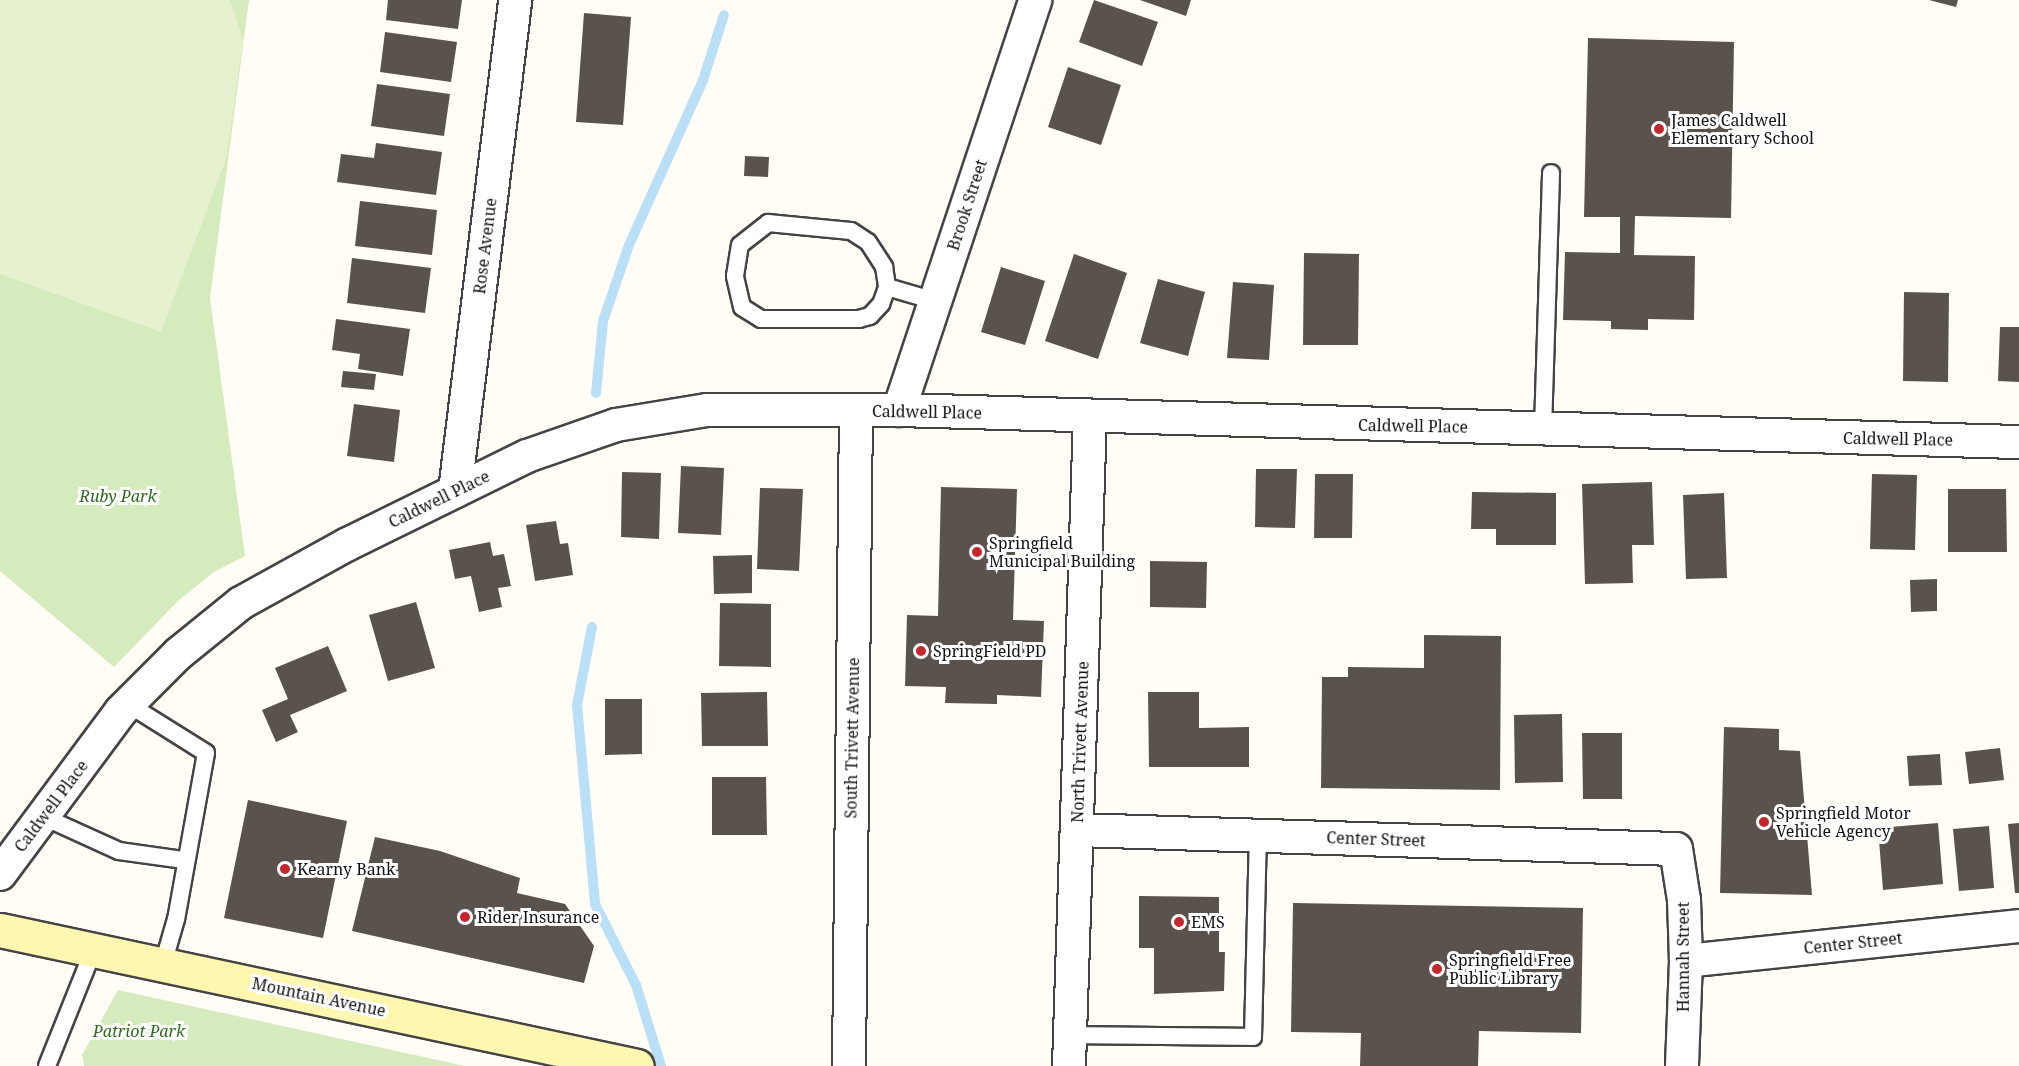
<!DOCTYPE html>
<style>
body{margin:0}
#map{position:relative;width:2019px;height:1066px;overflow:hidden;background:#fffdf5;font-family:"Noto Serif",serif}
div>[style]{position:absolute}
.green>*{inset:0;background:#d5ebbd}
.pitch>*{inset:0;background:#e6f2cf}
.stream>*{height:10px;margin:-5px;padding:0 5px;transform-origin:5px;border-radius:5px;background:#b9e0f7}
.building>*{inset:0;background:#5a524d}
.roads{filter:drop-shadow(2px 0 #444) drop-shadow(-2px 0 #444) drop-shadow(0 2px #444) drop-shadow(0 -2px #444)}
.lane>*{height:16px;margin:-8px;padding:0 8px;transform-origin:8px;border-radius:8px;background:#fff}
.street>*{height:32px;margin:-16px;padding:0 16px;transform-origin:16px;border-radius:16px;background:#fff}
.secondary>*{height:33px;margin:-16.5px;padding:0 16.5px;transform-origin:16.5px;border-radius:16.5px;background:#fff6b0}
.dots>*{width:16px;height:16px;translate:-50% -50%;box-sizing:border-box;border:3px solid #fff;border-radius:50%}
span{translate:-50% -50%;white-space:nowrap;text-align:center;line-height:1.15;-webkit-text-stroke:6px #fff;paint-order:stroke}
.poi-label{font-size:16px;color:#111}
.left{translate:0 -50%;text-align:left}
.street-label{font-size:16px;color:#111}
.park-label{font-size:16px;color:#2f6b1f;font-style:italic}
</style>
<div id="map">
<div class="green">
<div style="clip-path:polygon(0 0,249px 0,210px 298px,245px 556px,214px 572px,179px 600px,114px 667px,0 571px)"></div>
<div style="clip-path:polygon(118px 990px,465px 1066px,84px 1066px,82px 1055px)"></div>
</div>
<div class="pitch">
<div style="clip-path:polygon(0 0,230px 0,243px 40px,226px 159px,161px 332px,0 274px)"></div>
</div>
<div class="stream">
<div style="left:596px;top:393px;width:72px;rotate:-84.4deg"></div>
<div style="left:603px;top:321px;width:80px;rotate:-71.1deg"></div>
<div style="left:629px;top:245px;width:181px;rotate:-65.8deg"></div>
<div style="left:703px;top:80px;width:68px;rotate:-72.1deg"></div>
<div style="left:592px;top:627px;width:79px;rotate:100.9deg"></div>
<div style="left:577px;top:705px;width:200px;rotate:84.8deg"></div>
<div style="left:595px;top:904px;width:91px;rotate:63.2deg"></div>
<div style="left:636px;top:985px;width:85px;rotate:72.8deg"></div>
</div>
<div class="building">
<div style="clip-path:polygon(388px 0,462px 0,458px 29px,386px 20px)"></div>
<div style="clip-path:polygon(1094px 0,1158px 22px,1142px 66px,1079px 42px)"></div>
<div style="clip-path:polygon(1140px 0,1191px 0,1186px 16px)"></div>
<div style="clip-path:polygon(1929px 0,1958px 0,1956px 7px)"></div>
<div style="clip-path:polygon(584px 13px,631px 17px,623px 125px,576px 122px)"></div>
<div style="clip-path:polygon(385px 32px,457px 42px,451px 82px,380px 72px)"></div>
<div style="clip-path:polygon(1588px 38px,1734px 42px,1731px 218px,1635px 216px,1634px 255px,1695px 256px,1694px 320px,1648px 319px,1648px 330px,1611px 329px,1611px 321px,1563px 320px,1565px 252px,1620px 253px,1620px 217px,1584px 217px)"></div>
<div style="clip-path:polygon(1068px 67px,1121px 85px,1101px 145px,1048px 127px)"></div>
<div style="clip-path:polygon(377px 84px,450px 94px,444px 136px,371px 126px)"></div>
<div style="clip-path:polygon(376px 143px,442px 152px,436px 195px,337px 182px,341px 154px,374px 158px)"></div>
<div style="clip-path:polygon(745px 156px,769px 157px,768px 177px,744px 176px)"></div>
<div style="clip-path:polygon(360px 201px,437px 210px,432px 255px,355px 246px)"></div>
<div style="clip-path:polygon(1304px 253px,1359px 254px,1358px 345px,1303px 345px)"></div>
<div style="clip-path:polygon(1074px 254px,1127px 273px,1098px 359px,1045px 341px)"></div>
<div style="clip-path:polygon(352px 258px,431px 268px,425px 313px,347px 303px)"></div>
<div style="clip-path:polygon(1001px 267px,1045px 281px,1025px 345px,981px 332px)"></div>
<div style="clip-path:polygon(1158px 279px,1205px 292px,1188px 356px,1140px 343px)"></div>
<div style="clip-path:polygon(1233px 282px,1274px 285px,1269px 360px,1227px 358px)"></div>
<div style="clip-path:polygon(1904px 292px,1949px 293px,1948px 382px,1903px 381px)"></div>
<div style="clip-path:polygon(336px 319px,410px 329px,403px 376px,358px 369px,360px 354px,332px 350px)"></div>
<div style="clip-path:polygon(2000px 327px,2019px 327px,2019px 382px,1998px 381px)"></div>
<div style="clip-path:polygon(343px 371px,376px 374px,374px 390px,341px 387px)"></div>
<div style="clip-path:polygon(354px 404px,400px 410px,394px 462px,347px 456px)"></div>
<div style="clip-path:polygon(681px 466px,724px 468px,721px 535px,678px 533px)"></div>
<div style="clip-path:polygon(1256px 469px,1297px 469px,1295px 528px,1255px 527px)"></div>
<div style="clip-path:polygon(622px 472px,661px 473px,659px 539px,621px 537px)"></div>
<div style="clip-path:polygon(1315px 474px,1353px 474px,1352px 538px,1314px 538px)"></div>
<div style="clip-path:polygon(1872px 474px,1917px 475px,1915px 550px,1870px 549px)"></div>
<div style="clip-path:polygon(1652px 482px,1654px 545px,1632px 545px,1633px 583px,1585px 584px,1582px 484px)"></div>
<div style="clip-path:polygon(941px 487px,1017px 489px,1013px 620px,1044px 621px,1041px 697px,997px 695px,997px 704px,945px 703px,946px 687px,905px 686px,907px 615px,938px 616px)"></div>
<div style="clip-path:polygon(760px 488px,803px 489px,799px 571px,757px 569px)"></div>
<div style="clip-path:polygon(1948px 489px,2006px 489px,2007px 552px,1948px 552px)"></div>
<div style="clip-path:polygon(1472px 492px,1556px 493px,1556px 545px,1496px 545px,1496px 529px,1471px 529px)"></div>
<div style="clip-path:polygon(1724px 493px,1727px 578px,1686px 579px,1683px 495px)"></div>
<div style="clip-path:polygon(556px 521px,560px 544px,568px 543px,573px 575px,535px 581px,526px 525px)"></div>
<div style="clip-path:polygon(490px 542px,493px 556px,504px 554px,511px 586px,498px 588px,502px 607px,479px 612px,471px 576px,455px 579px,449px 550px)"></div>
<div style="clip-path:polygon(752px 555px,752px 593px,714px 594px,713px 556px)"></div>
<div style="clip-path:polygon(1150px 561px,1207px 562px,1206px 608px,1150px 607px)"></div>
<div style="clip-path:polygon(1937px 579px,1937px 611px,1911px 612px,1910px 580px)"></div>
<div style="clip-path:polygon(416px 602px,435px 668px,388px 681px,369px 615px)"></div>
<div style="clip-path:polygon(720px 603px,771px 604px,771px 667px,719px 666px)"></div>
<div style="clip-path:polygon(1424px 635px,1501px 636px,1500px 790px,1321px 788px,1322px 677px,1348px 677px,1348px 667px,1424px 668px)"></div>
<div style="clip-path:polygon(328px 646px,347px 691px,290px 715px,298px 732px,276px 742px,262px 710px,288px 699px,275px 668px)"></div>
<div style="clip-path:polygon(767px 692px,768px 746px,702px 746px,701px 693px)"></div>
<div style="clip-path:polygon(1148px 692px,1199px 692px,1199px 728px,1249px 727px,1249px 767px,1149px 767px)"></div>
<div style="clip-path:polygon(605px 699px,642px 699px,642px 754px,605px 755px)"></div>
<div style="clip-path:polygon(1562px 714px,1563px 782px,1515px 783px,1514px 715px)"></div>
<div style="clip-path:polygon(1724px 727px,1779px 729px,1779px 750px,1800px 751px,1812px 895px,1720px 893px)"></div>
<div style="clip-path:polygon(1582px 733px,1622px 733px,1622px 799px,1583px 799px)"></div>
<div style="clip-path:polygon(2000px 748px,2004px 780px,1969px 784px,1965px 752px)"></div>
<div style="clip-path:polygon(1940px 754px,1942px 785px,1909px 786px,1907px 756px)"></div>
<div style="clip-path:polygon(712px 777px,766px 777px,767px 835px,712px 835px)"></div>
<div style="clip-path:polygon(248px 800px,347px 821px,323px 938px,224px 918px)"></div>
<div style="clip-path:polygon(1938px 823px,1943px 884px,1883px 890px,1878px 828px)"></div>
<div style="clip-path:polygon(2019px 823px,2019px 893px,2015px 893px,2008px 824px)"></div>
<div style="clip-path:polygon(1989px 826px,1994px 888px,1959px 891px,1953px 829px)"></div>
<div style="clip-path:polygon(375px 837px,440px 851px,520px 878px,517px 893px,565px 904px,594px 946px,584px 983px,352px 931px)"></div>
<div style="clip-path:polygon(1139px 896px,1219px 897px,1219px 952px,1225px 952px,1224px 991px,1154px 994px,1154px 948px,1139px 948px)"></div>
<div style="clip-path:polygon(1293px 903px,1583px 908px,1581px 1033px,1479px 1031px,1478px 1066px,1360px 1066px,1361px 1033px,1291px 1032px)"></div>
</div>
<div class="roads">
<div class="lane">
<div style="left:768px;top:223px;width:83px;rotate:5.5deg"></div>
<div style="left:851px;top:231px;width:20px;rotate:33deg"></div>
<div style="left:868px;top:242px;width:30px;rotate:57deg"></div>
<div style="left:884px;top:267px;width:20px;rotate:81deg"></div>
<div style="left:887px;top:287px;width:18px;rotate:109deg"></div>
<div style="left:881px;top:304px;width:16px;rotate:133deg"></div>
<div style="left:870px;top:316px;width:11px;rotate:165deg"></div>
<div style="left:859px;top:319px;width:98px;rotate:180deg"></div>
<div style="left:761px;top:319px;width:22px;rotate:-148deg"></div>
<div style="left:742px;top:307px;width:32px;rotate:-103deg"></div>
<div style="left:735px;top:276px;width:31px;rotate:-81deg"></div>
<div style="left:740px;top:245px;width:36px;rotate:-38deg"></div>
<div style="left:887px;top:287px;width:50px;rotate:16.3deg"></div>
<div style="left:1543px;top:429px;width:256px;rotate:-88.2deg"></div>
<div style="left:128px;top:704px;width:92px;rotate:32.1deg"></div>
<div style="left:206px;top:753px;width:169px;rotate:100.2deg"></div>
<div style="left:176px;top:919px;width:47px;rotate:106.1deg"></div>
<div style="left:44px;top:817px;width:82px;rotate:24.4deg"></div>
<div style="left:119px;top:851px;width:66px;rotate:7.9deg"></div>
<div style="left:1070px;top:1035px;width:183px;rotate:0.6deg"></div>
<div style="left:1253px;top:1037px;width:202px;rotate:-88.6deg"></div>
<div style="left:47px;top:1066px;width:124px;rotate:-68.2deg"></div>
</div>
<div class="street">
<div style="left:899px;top:410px;width:432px;rotate:-71.6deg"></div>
<div style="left:455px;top:491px;width:495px;rotate:-83deg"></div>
<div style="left:1077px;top:830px;width:599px;rotate:1.82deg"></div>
<div style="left:1676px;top:849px;width:52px;rotate:81.1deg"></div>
<div style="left:1684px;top:900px;width:61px;rotate:88.1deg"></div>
<div style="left:1686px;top:961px;width:105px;rotate:92.2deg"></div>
<div style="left:0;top:874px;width:203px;rotate:-53.4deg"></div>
<div style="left:121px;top:711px;width:81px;rotate:-45deg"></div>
<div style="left:178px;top:654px;width:81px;rotate:-39deg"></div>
<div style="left:241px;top:603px;width:122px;rotate:-28.9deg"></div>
<div style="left:348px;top:544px;width:199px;rotate:-26.2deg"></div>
<div style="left:527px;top:456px;width:94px;rotate:-19.2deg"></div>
<div style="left:616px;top:425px;width:92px;rotate:-9.4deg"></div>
<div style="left:707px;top:410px;width:192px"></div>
<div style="left:899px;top:410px;width:1120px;rotate:1.64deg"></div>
<div style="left:1686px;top:961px;width:335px;rotate:-6deg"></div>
<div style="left:849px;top:1066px;width:655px;rotate:-89.39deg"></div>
<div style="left:1069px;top:1066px;width:649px;rotate:-88.15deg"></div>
</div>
<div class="secondary">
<div style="left:0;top:930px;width:651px;rotate:12.05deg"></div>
</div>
</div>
<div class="dots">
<div style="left:1659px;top:129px;background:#c4262e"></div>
<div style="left:977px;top:552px;background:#c4262e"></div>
<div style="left:921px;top:651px;background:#c4262e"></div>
<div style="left:1764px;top:822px;background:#c4262e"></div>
<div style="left:285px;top:869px;background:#c4262e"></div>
<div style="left:465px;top:917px;background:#c4262e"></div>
<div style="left:1179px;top:922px;background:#c4262e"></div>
<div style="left:1437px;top:969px;background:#c4262e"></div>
</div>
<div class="poi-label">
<span class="left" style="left:1671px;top:129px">James Caldwell<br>Elementary School</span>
<span class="left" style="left:989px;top:552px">Springfield<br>Municipal Building</span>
<span class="left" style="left:933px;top:651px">SpringField PD</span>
<span class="left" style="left:1776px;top:822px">Springfield Motor<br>Vehicle Agency</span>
<span class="left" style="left:297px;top:869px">Kearny Bank</span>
<span class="left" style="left:477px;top:917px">Rider Insurance</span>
<span class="left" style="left:1191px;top:922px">EMS</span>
<span class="left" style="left:1449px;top:969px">Springfield Free<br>Public Library</span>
</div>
<div class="street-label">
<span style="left:967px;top:205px;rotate:-72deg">Brook Street</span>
<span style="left:485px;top:246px;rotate:-83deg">Rose Avenue</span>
<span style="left:927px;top:412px;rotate:1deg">Caldwell Place</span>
<span style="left:1413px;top:426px;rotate:1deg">Caldwell Place</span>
<span style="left:1898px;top:439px;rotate:1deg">Caldwell Place</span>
<span style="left:439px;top:499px;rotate:-26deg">Caldwell Place</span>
<span style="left:852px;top:738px;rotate:-89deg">South Trivett Avenue</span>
<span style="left:1080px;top:742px;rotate:-88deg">North Trivett Avenue</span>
<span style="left:51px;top:806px;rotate:-53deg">Caldwell Place</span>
<span style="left:1376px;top:839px;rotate:2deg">Center Street</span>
<span style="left:1853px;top:943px;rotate:-6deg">Center Street</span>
<span style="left:1683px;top:957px;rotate:-90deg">Hannah Street</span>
<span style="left:319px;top:997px;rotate:12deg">Mountain Avenue</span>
</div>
<div class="park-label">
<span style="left:118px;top:496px">Ruby Park</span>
<span style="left:139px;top:1031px">Patriot Park</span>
</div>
</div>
